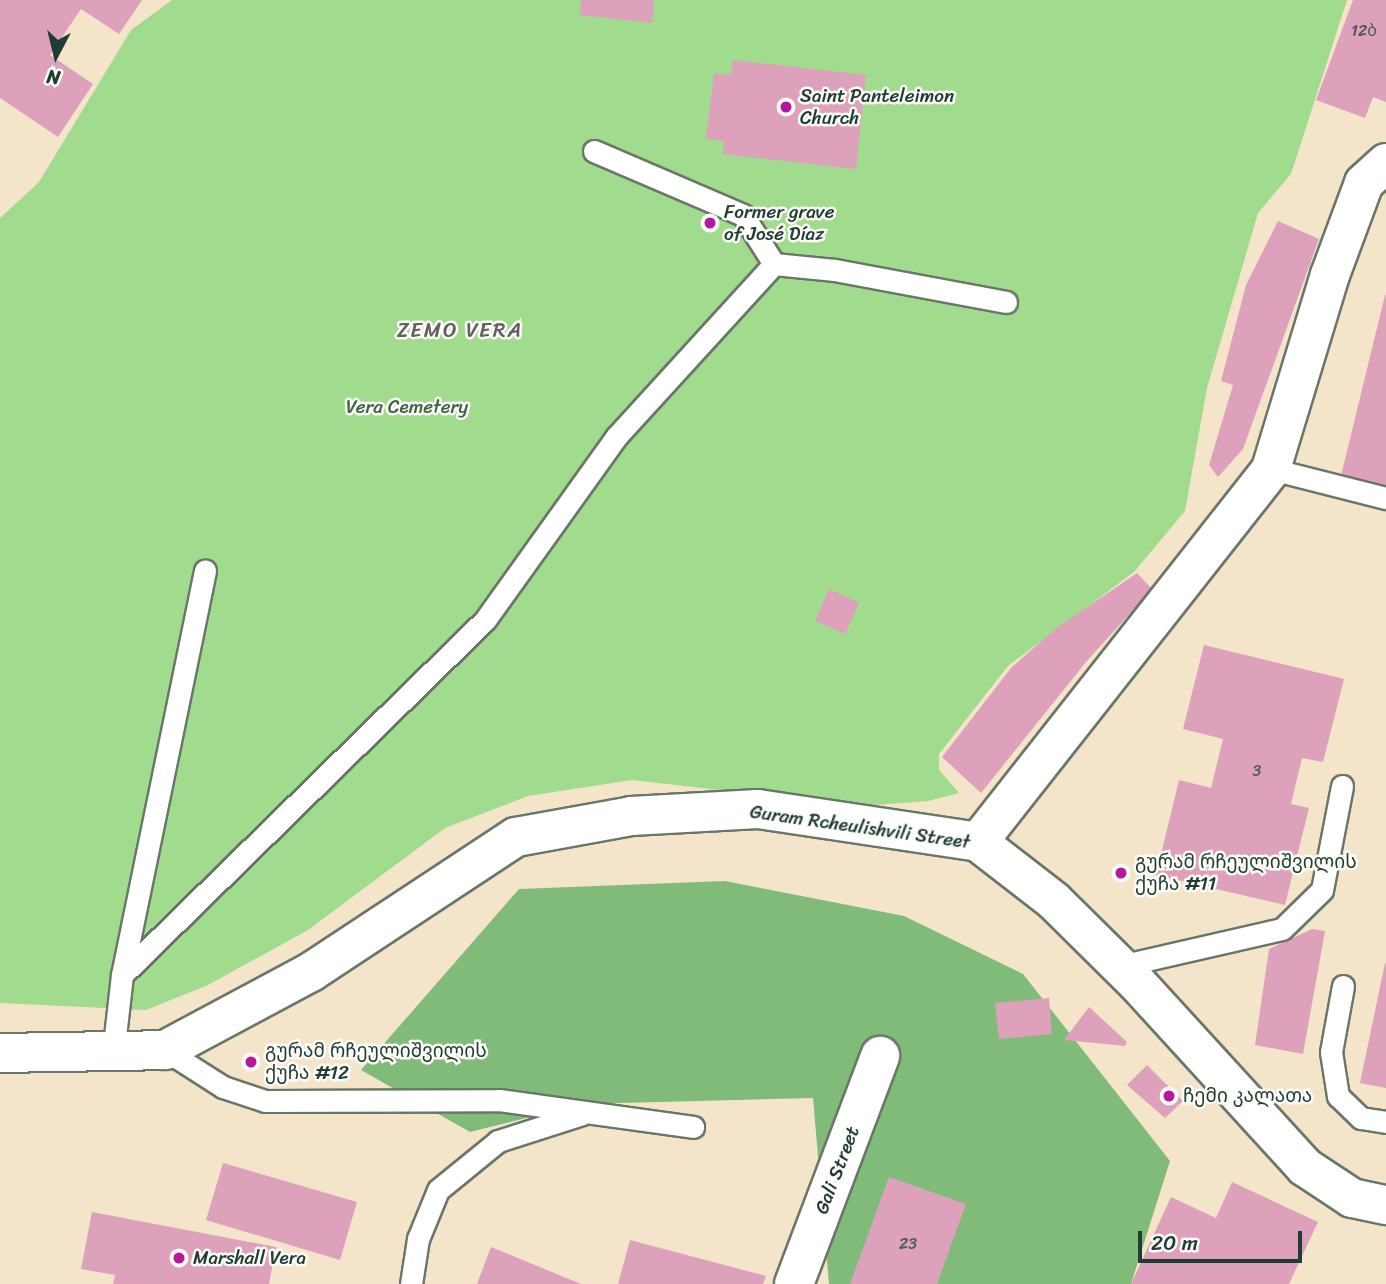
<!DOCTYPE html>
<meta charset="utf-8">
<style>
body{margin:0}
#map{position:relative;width:1386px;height:1284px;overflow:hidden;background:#f4e4ca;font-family:Sriracha,"Noto Sans Georgian",sans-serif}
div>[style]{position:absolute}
.green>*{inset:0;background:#a0db8e}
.forest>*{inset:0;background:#80bb79}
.building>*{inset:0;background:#dda1bc}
.roads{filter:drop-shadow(2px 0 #6a7768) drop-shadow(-2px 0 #6a7768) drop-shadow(0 2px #6a7768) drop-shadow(0 -2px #6a7768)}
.service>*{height:21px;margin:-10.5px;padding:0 10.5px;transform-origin:10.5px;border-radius:10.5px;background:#fff}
.minor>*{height:38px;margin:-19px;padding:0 19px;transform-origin:19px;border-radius:19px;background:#fff}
.tertiary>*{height:38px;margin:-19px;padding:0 19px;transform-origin:19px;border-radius:19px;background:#fff}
.dots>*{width:19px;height:19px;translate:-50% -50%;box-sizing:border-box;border:4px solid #fdfcf7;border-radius:50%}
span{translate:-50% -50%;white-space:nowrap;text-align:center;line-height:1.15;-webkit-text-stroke:5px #fdfcf7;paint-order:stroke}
.number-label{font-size:16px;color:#4e5656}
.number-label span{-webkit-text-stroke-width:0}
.poi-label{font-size:19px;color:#1f3d34}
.left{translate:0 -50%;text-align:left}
.park-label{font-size:19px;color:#3f644a}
.street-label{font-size:19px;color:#1f3d34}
.neighbourhood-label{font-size:21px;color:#626064;letter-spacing:2px}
.north{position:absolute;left:21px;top:21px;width:70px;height:70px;-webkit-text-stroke:5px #fdfcf7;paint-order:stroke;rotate:187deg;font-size:19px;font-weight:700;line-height:28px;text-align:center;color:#1f3d34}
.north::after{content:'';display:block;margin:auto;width:24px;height:32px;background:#1f3d34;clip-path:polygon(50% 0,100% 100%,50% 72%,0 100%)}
.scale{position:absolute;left:1138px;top:1231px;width:164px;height:32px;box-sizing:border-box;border:4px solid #1f3d34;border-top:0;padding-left:9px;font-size:21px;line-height:24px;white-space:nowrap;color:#1f3d34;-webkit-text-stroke:5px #fdfcf7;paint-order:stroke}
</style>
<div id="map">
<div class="green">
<div style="clip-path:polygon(172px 0,1347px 0,1291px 174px,1258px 213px,1207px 388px,1185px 511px,1134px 572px,1008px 666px,939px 754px,939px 770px,959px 793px,928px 801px,862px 806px,632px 780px,528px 796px,445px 828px,308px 930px,208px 985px,146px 1010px,0 1003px,0 218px,39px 182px,131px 30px)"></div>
</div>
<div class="forest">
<div style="clip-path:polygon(725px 881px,904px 916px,1023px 974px,1170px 1161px,1131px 1284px,829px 1284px,813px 1098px,582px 1104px,470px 1132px,361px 1070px,519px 889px)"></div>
</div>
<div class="building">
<div style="clip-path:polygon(0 0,142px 0,119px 34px,81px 9px,50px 55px,93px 84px,58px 137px,0 98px)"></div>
<div style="clip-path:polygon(581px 0,654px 0,652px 23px,580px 15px)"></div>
<div style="clip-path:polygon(1353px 0,1386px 0,1386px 102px,1373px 97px,1365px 118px,1316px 100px)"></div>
<div style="clip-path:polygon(733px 60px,866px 75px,856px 169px,723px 154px,724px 141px,706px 139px,714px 73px,731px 75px)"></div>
<div style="clip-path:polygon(1278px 221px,1319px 239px,1243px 449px,1218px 477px,1209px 465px,1233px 385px,1221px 381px,1246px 285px)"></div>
<div style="clip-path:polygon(1385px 295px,1386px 295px,1386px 487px,1341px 476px)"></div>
<div style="clip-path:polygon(1137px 573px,1152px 589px,1086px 662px,981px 793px,942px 757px,1011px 668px,1055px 629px)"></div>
<div style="clip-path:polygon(829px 589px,859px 603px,845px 634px,815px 621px)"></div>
<div style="clip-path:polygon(1204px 645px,1344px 679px,1323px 762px,1302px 758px,1291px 804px,1309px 808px,1285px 905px,1156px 875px,1179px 780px,1211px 788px,1223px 739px,1183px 729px)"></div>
<div style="clip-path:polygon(1312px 929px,1325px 931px,1303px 1054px,1255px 1045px,1269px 949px)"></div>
<div style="clip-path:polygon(1385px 963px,1386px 963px,1386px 1088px,1360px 1083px)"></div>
<div style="clip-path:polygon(1049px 998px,1052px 1034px,999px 1039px,995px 1003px)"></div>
<div style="clip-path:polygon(1089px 1007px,1127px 1042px,1125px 1046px,1064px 1040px)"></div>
<div style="clip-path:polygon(1147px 1065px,1183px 1101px,1165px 1118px,1127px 1085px)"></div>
<div style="clip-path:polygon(223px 1163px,357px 1202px,340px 1260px,206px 1220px)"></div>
<div style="clip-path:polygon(889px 1177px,966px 1204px,937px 1284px,850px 1284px)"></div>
<div style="clip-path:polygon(1232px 1182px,1318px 1222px,1289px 1284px,1131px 1284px,1171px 1197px,1216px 1218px)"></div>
<div style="clip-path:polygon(92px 1212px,276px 1247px,269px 1284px,113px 1284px,115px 1275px,81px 1269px)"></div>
<div style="clip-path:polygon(630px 1240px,766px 1276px,763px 1284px,618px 1284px)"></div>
<div style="clip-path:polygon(491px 1247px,581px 1284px,477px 1284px)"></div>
</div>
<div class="roads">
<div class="service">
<div style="left:594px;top:151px;width:162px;rotate:23.2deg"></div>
<div style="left:743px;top:215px;width:58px;rotate:57.7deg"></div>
<div style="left:1271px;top:469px;width:119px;rotate:14.2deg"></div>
<div style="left:1120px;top:966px;width:166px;rotate:-12.9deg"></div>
<div style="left:1282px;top:929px;width:56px;rotate:-44.3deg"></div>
<div style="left:1322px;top:890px;width:106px;rotate:-79.1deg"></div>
<div style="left:122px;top:975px;width:508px;rotate:-44.36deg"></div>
<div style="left:485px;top:620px;width:225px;rotate:-54.4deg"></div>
<div style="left:616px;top:437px;width:234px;rotate:-47.6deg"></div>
<div style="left:774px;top:264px;width:61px;rotate:5.6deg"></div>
<div style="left:835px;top:270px;width:174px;rotate:10.6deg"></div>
<div style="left:1343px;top:986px;width:67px;rotate:100.3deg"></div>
<div style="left:1331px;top:1052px;width:45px;rotate:81deg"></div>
<div style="left:1338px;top:1096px;width:32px;rotate:44deg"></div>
<div style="left:1361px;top:1118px;width:25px;rotate:9deg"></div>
<div style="left:165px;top:1050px;width:69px;rotate:32.5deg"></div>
<div style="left:223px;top:1087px;width:44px;rotate:18.4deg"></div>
<div style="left:265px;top:1101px;width:234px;rotate:-0.2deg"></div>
<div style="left:499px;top:1100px;width:196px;rotate:7.9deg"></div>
<div style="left:113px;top:1054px;width:80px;rotate:-83.5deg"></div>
<div style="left:122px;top:975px;width:413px;rotate:-78.4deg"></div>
<div style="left:411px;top:1284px;width:46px;rotate:-81.2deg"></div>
<div style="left:418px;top:1239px;width:53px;rotate:-67.8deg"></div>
<div style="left:438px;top:1190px;width:77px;rotate:-39.2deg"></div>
<div style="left:498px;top:1141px;width:88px;rotate:-17.8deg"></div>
</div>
<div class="minor">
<div style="left:978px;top:842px;width:474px;rotate:-51.8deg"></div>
<div style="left:1271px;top:469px;width:203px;rotate:-73.1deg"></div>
<div style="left:1330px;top:275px;width:98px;rotate:-69.7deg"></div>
<div style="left:1364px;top:183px;width:30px;rotate:-42deg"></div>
<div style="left:794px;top:1284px;width:244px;rotate:-69.3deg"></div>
</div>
<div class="tertiary">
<div style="left:0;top:1053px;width:165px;rotate:-1deg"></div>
<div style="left:165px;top:1050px;width:166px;rotate:-28.1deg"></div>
<div style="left:311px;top:972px;width:245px;rotate:-33.4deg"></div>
<div style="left:516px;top:837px;width:117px;rotate:-10.3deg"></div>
<div style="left:631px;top:816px;width:127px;rotate:-3.2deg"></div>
<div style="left:758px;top:809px;width:222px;rotate:8.5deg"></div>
<div style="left:978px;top:842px;width:96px;rotate:37.8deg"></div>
<div style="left:1054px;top:901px;width:117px;rotate:44.7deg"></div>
<div style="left:1137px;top:983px;width:249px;rotate:47.6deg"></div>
<div style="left:1305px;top:1167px;width:56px;rotate:33.4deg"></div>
<div style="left:1352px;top:1198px;width:35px;rotate:12deg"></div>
</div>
</div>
<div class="dots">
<div style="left:786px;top:107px;background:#b5179e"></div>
<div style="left:710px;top:223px;background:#b5179e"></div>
<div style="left:1121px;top:873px;background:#b5179e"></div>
<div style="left:251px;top:1062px;background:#b5179e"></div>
<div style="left:1169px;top:1096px;background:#b5179e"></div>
<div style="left:179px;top:1258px;background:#b5179e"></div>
</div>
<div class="number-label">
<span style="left:1364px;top:31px">12ბ</span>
<span style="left:1257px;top:771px">3</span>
<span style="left:908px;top:1244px">23</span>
</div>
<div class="poi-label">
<span class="left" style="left:800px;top:107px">Saint Panteleimon<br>Church</span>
<span class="left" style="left:724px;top:223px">Former grave<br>of José Díaz</span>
<span class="left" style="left:1135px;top:873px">გურამ რჩეულიშვილის<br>ქუჩა #11</span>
<span class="left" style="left:265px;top:1062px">გურამ რჩეულიშვილის<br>ქუჩა #12</span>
<span class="left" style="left:1183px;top:1096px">ჩემი კალათა</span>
<span class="left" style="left:193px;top:1258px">Marshall Vera</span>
</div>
<div class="park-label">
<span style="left:407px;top:407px">Vera Cemetery</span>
</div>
<div class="street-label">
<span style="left:860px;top:827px;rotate:8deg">Guram Rcheulishvili Street</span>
<span style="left:837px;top:1170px;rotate:-69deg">Gali Street</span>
</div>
<div class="neighbourhood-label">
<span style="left:460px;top:330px">ZEMO VERA</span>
</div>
<div class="north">N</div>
<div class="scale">20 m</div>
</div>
